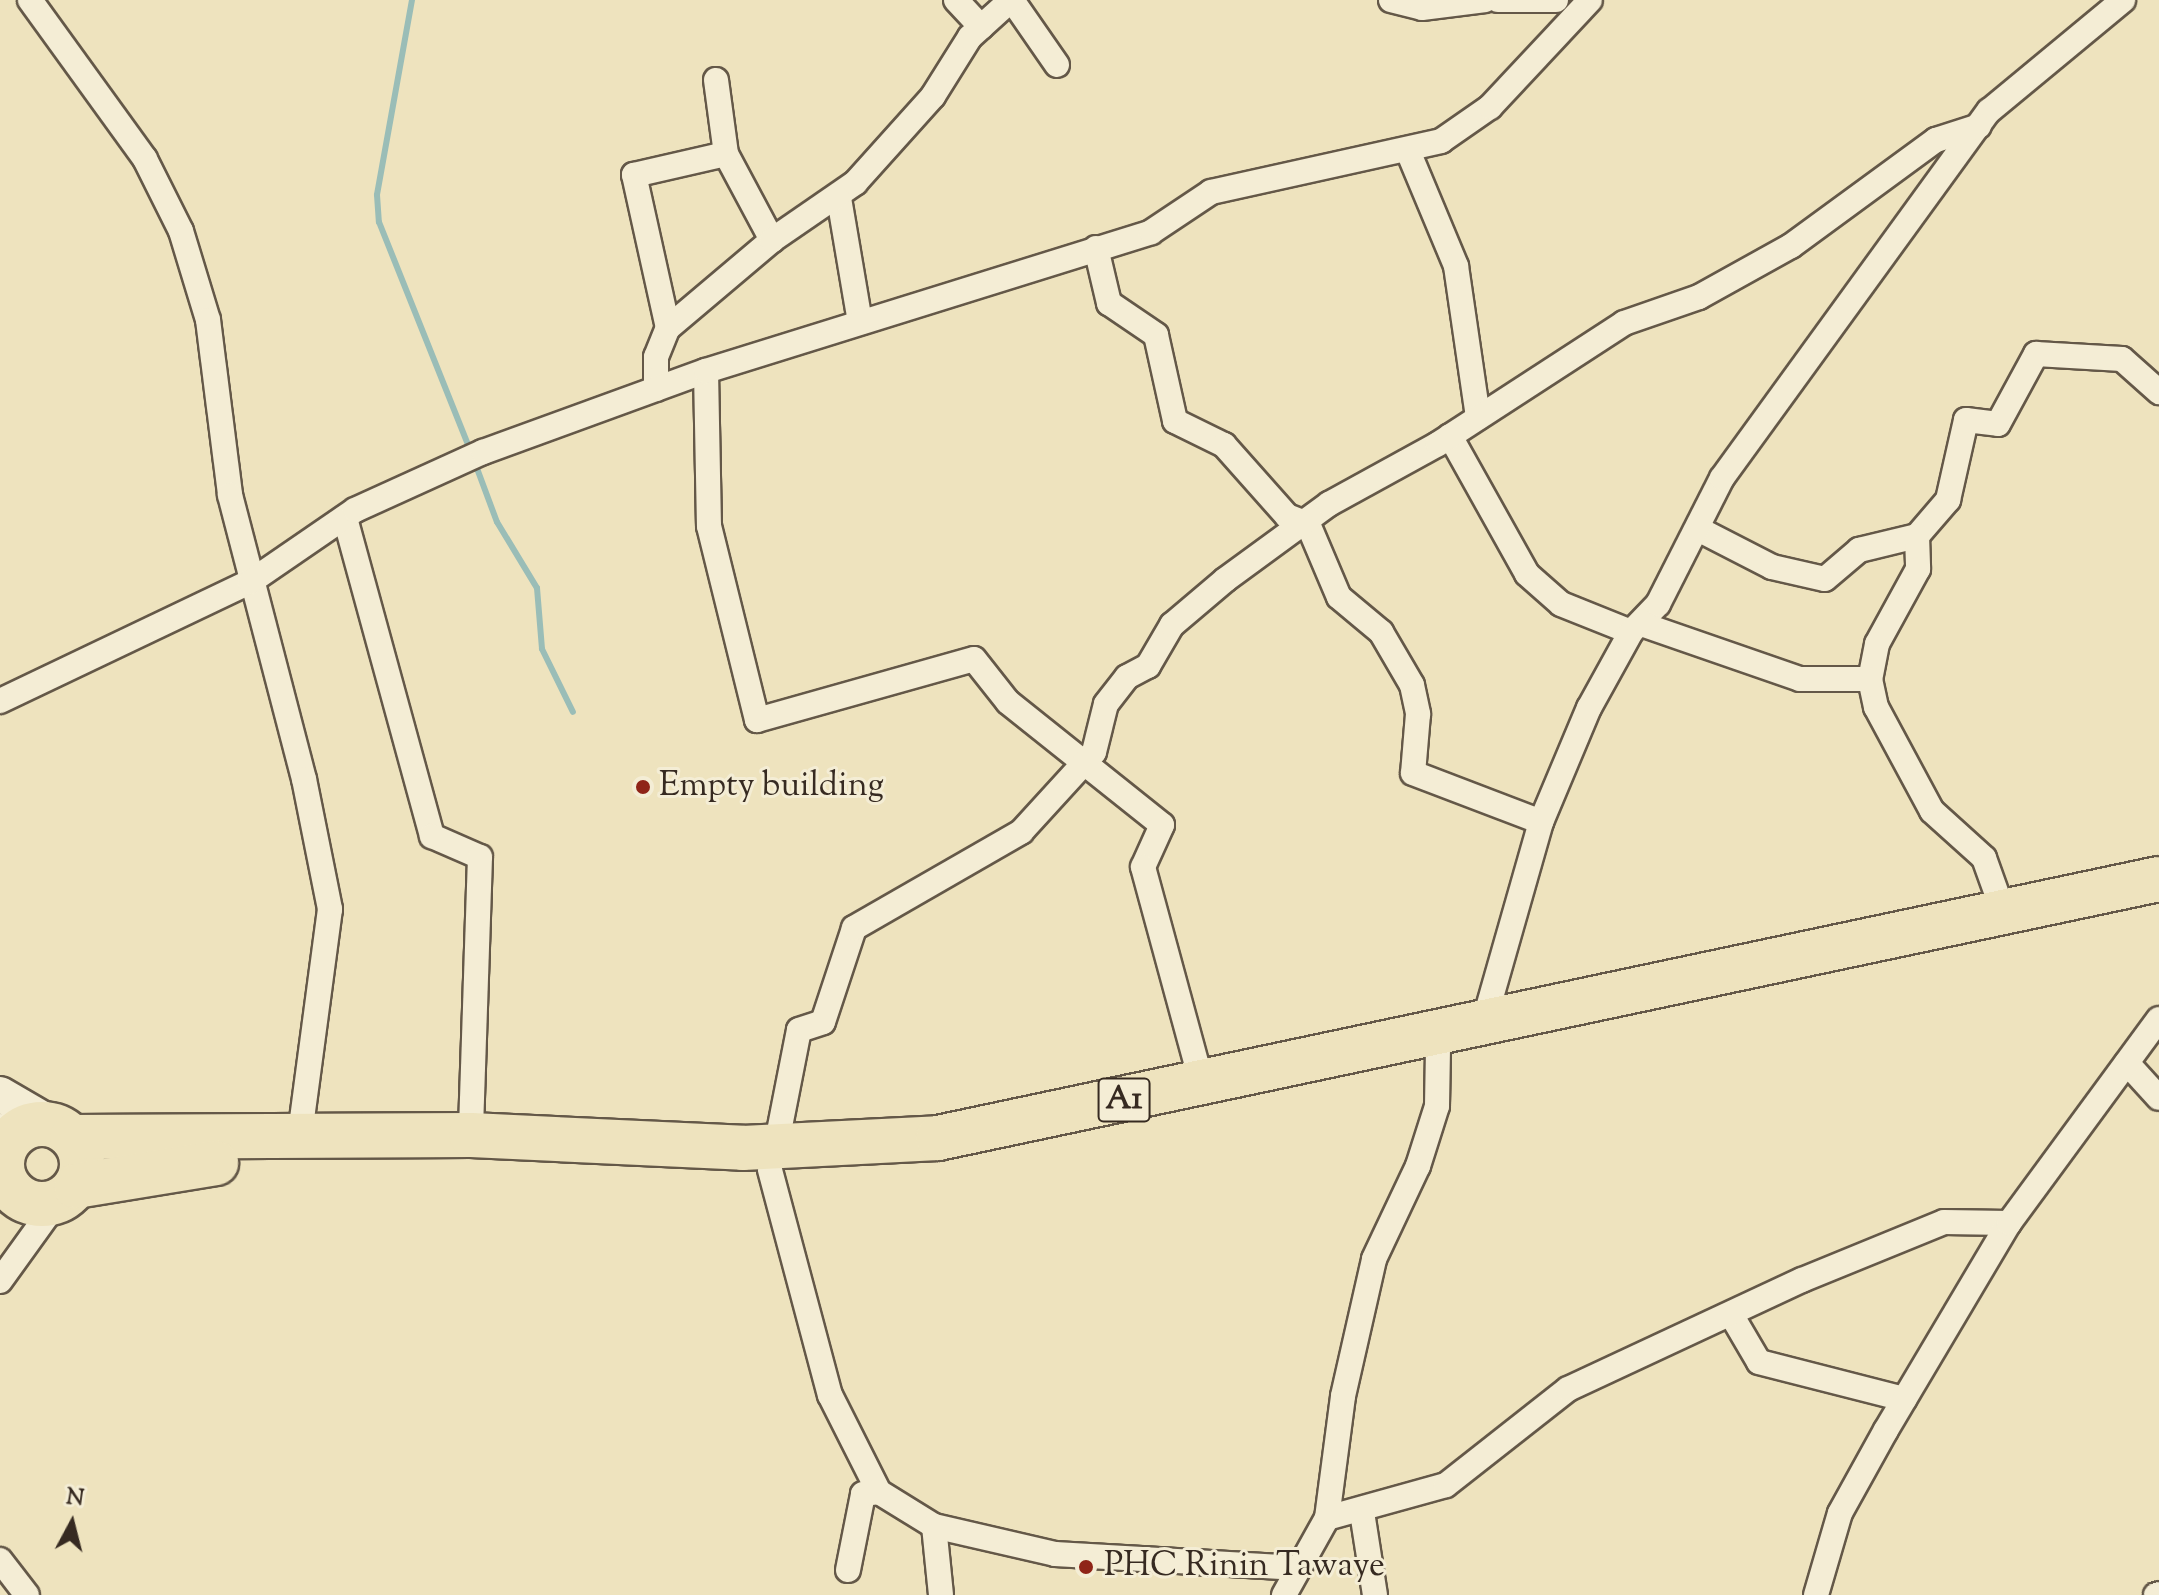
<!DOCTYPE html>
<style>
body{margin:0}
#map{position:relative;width:2159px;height:1595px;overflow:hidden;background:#eee3be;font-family:"Sorts Mill Goudy",serif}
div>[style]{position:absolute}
.stream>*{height:6px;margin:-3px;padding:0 3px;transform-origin:3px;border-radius:3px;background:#9abdb7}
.roads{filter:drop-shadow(2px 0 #645848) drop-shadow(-2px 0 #645848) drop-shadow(0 2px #645848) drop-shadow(0 -2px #645848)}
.street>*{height:24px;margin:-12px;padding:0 12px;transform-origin:12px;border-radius:12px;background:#f4edd5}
.secondary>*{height:34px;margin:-17px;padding:0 17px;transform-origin:17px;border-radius:17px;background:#f4edd5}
.highway>*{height:44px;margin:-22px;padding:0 22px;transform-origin:22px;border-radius:22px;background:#eee3be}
.highway>.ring{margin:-22px;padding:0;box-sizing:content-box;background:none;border:44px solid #eee3be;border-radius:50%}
.dots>*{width:22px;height:22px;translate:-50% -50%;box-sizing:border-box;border:4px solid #f4edd5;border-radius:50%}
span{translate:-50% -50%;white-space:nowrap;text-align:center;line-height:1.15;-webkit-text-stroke:6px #f4edd5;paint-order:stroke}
.shield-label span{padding:2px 6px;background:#f4edd5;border:2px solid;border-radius:6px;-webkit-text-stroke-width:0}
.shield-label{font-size:32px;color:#362a21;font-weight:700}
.poi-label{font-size:34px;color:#362a21}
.left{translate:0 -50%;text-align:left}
.north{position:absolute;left:32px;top:1483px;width:80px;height:80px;-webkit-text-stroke:6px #f4edd5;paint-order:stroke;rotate:7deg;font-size:22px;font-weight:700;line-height:32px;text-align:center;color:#362a21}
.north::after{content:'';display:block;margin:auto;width:28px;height:36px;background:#362a21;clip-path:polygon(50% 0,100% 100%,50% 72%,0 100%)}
</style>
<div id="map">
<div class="stream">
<div style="left:412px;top:0;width:198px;rotate:100.2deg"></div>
<div style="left:377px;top:195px;width:27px;rotate:86deg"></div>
<div style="left:379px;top:222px;width:248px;rotate:68.2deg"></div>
<div style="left:475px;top:463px;width:63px;rotate:69.6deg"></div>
<div style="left:497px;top:522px;width:77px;rotate:58.8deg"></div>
<div style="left:537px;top:588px;width:61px;rotate:85.3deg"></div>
<div style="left:542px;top:649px;width:70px;rotate:63.8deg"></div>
</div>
<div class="roads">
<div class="street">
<div style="left:30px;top:0;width:196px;rotate:54.1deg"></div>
<div style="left:145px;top:159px;width:80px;rotate:63.4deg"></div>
<div style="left:181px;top:231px;width:93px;rotate:73.1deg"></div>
<div style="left:208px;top:320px;width:176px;rotate:82.8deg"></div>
<div style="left:230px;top:495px;width:293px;rotate:75.4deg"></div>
<div style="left:304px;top:779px;width:133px;rotate:78.7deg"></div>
<div style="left:330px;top:909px;width:228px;rotate:97.6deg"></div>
<div style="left:956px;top:0;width:37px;rotate:47deg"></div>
<div style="left:1012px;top:0;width:79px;rotate:55.3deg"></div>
<div style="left:1391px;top:0;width:32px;rotate:14deg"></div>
<div style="left:1422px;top:8px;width:64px;rotate:-7.2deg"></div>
<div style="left:1498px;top:0;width:58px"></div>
<div style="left:716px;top:80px;width:75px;rotate:82.3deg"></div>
<div style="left:726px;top:154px;width:98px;rotate:61.9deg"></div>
<div style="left:1408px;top:151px;width:125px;rotate:67.3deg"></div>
<div style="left:1456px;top:266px;width:153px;rotate:81.7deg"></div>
<div style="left:839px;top:198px;width:126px;rotate:80.4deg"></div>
<div style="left:1096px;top:248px;width:57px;rotate:76.7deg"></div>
<div style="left:1109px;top:303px;width:57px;rotate:34.2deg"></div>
<div style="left:1156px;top:335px;width:88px;rotate:77.5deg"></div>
<div style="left:1175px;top:421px;width:55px;rotate:26.1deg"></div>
<div style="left:1224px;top:445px;width:95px;rotate:48.4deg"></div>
<div style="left:1287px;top:516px;width:22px;rotate:21deg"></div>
<div style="left:1308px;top:524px;width:79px;rotate:67deg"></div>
<div style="left:1339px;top:597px;width:55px;rotate:39.8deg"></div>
<div style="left:1381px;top:632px;width:61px;rotate:59.7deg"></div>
<div style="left:1412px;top:685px;width:30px;rotate:78deg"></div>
<div style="left:1418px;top:714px;width:59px;rotate:94.8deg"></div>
<div style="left:1413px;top:773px;width:137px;rotate:20.9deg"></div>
<div style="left:668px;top:328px;width:157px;rotate:-102.5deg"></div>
<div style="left:634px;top:175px;width:94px;rotate:-12.9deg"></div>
<div style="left:706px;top:371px;width:155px;rotate:88.9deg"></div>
<div style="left:709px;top:526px;width:200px;rotate:76.1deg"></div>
<div style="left:757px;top:720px;width:225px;rotate:-15.7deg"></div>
<div style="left:974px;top:659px;width:55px;rotate:51.7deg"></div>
<div style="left:1008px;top:702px;width:197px;rotate:38.6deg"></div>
<div style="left:1162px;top:825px;width:46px;rotate:114.3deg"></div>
<div style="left:1143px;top:867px;width:225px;rotate:74.8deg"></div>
<div style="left:656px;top:389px;width:32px;rotate:-90deg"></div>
<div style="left:656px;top:357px;width:31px;rotate:-68deg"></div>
<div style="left:668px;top:328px;width:136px;rotate:-40.2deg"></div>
<div style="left:772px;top:240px;width:101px;rotate:-34.5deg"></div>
<div style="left:855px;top:183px;width:117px;rotate:-48.1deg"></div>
<div style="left:933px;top:96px;width:70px;rotate:-57.9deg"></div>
<div style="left:970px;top:37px;width:55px;rotate:-42.1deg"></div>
<div style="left:1450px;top:436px;width:158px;rotate:60.8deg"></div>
<div style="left:1527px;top:574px;width:45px;rotate:41.4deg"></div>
<div style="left:1561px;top:604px;width:75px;rotate:21.8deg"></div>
<div style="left:345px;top:518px;width:330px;rotate:74.7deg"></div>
<div style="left:432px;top:836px;width:52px;rotate:23.6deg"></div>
<div style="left:480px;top:857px;width:278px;rotate:91.9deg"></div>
<div style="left:1700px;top:530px;width:81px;rotate:27.2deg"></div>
<div style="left:1772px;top:567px;width:54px;rotate:12.8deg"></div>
<div style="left:1825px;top:579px;width:45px;rotate:-40.5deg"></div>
<div style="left:1859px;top:550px;width:60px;rotate:-13.6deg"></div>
<div style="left:1917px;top:536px;width:48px;rotate:-49.3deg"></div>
<div style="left:1948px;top:500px;width:82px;rotate:-77.3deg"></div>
<div style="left:1966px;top:420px;width:32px;rotate:7deg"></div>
<div style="left:1998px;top:424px;width:80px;rotate:-61.5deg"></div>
<div style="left:2036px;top:354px;width:86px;rotate:3.3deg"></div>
<div style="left:2122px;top:359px;width:50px;rotate:41.7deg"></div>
<div style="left:1917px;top:536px;width:33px;rotate:88deg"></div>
<div style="left:1918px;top:569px;width:85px;rotate:118.7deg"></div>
<div style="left:1877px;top:644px;width:36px;rotate:101deg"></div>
<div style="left:1870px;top:679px;width:29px;rotate:78deg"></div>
<div style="left:1876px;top:707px;width:118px;rotate:61.7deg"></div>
<div style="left:1932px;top:811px;width:70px;rotate:42.1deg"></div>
<div style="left:1984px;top:858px;width:56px;rotate:70.3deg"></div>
<div style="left:1644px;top:625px;width:165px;rotate:19.1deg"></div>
<div style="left:1800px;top:679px;width:70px"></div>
<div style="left:0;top:701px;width:277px;rotate:-25.5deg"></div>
<div style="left:250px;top:582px;width:127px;rotate:-34.4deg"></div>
<div style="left:355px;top:510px;width:141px;rotate:-24.4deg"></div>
<div style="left:483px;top:452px;width:237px;rotate:-20deg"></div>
<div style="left:706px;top:371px;width:466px;rotate:-17.3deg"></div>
<div style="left:1151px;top:232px;width:72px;rotate:-33.7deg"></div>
<div style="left:1211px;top:192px;width:236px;rotate:-12.5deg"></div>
<div style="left:1441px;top:141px;width:60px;rotate:-34.8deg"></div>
<div style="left:1490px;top:107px;width:146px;rotate:-46.9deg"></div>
<div style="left:1484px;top:1022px;width:208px;rotate:-74.1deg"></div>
<div style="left:1541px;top:822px;width:124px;rotate:-67.2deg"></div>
<div style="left:1589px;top:708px;width:87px;rotate:-61.1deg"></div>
<div style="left:1631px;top:632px;width:39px;rotate:-46deg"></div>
<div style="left:1658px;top:604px;width:141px;rotate:-63.1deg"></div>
<div style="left:1722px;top:478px;width:454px;rotate:-54deg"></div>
<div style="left:1989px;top:111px;width:174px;rotate:-39.6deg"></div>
<div style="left:2127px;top:1063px;width:47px;rotate:47.6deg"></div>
<div style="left:776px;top:1147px;width:119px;rotate:-78.9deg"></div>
<div style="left:799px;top:1030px;width:25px;rotate:-18deg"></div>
<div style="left:823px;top:1022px;width:99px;rotate:-71.7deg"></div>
<div style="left:854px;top:928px;width:193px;rotate:-29.9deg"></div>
<div style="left:1021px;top:832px;width:108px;rotate:-47.6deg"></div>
<div style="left:1094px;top:752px;width:49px;rotate:-76deg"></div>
<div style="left:1106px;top:704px;width:34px;rotate:-52deg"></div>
<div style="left:1127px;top:677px;width:24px;rotate:-28deg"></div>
<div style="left:1148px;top:666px;width:48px;rotate:-59.7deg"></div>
<div style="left:1172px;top:625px;width:70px;rotate:-40.3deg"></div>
<div style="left:1225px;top:580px;width:129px;rotate:-36.2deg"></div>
<div style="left:1329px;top:504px;width:124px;rotate:-28.8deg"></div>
<div style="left:1438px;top:444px;width:222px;rotate:-33deg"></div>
<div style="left:1624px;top:323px;width:79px;rotate:-19.1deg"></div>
<div style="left:1699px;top:297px;width:105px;rotate:-29deg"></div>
<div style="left:1791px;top:246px;width:180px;rotate:-36.2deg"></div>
<div style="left:1936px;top:140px;width:45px;rotate:-18deg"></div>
<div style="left:770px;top:1170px;width:233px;rotate:75.1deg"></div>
<div style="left:830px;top:1395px;width:109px;rotate:63.2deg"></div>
<div style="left:879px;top:1492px;width:65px;rotate:31.7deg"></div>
<div style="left:934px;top:1526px;width:69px;rotate:84.2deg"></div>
<div style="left:0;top:1281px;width:97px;rotate:-54.2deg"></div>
<div style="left:1732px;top:1316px;width:53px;rotate:59.6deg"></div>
<div style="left:1759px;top:1362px;width:150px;rotate:14.3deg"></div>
<div style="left:1362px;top:1512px;width:84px;rotate:81.1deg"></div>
<div style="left:1327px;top:1518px;width:123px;rotate:-15.5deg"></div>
<div style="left:1446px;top:1485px;width:155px;rotate:-38.2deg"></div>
<div style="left:1568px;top:1389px;width:258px;rotate:-25deg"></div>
<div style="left:1802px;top:1280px;width:153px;rotate:-22.2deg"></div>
<div style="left:1944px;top:1222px;width:65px;rotate:0.9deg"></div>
<div style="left:934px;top:1526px;width:124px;rotate:13deg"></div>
<div style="left:1055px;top:1554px;width:244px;rotate:3.3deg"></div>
<div style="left:0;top:1560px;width:44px;rotate:52.4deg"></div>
<div style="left:848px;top:1570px;width:77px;rotate:-78.8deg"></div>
<div style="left:863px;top:1494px;width:16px;rotate:-7deg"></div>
<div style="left:1284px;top:1595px;width:88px;rotate:-60.8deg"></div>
<div style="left:1327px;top:1518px;width:123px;rotate:-82.5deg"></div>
<div style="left:1343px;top:1396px;width:140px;rotate:-77.2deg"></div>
<div style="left:1374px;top:1259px;width:103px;rotate:-64.7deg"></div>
<div style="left:1418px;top:1166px;width:63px;rotate:-72.4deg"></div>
<div style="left:1437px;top:1106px;width:55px;rotate:-89deg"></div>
<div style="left:1816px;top:1595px;width:85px;rotate:-73.7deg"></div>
<div style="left:1840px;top:1513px;width:95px;rotate:-61deg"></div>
<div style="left:1886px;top:1430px;width:241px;rotate:-59.3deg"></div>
<div style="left:2009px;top:1223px;width:253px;rotate:-53.7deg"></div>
<div style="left:2156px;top:1595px;width:3px;rotate:-18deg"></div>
</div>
<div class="secondary">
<div style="left:0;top:1094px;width:66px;rotate:30.1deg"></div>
<div style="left:0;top:1131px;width:14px;rotate:45deg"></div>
</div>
<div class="highway">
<div class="ring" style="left:2px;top:1124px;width:36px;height:36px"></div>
<div style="left:72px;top:1137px;width:399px;rotate:-0.3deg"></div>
<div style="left:471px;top:1135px;width:272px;rotate:2.7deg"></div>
<div style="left:743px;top:1148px;width:195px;rotate:-2.9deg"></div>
<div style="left:938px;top:1138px;width:1248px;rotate:-11.98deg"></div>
<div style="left:76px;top:1186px;width:142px;rotate:-9.3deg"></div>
</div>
</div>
<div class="dots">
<div style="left:643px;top:787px;background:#8f2418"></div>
<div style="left:1086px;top:1567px;background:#8f2418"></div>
</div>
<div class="shield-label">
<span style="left:1124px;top:1100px">A1</span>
</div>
<div class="poi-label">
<span class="left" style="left:659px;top:787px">Empty building</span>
<span class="left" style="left:1104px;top:1567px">PHC Rinin Tawaye</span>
</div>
<div class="north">N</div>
</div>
